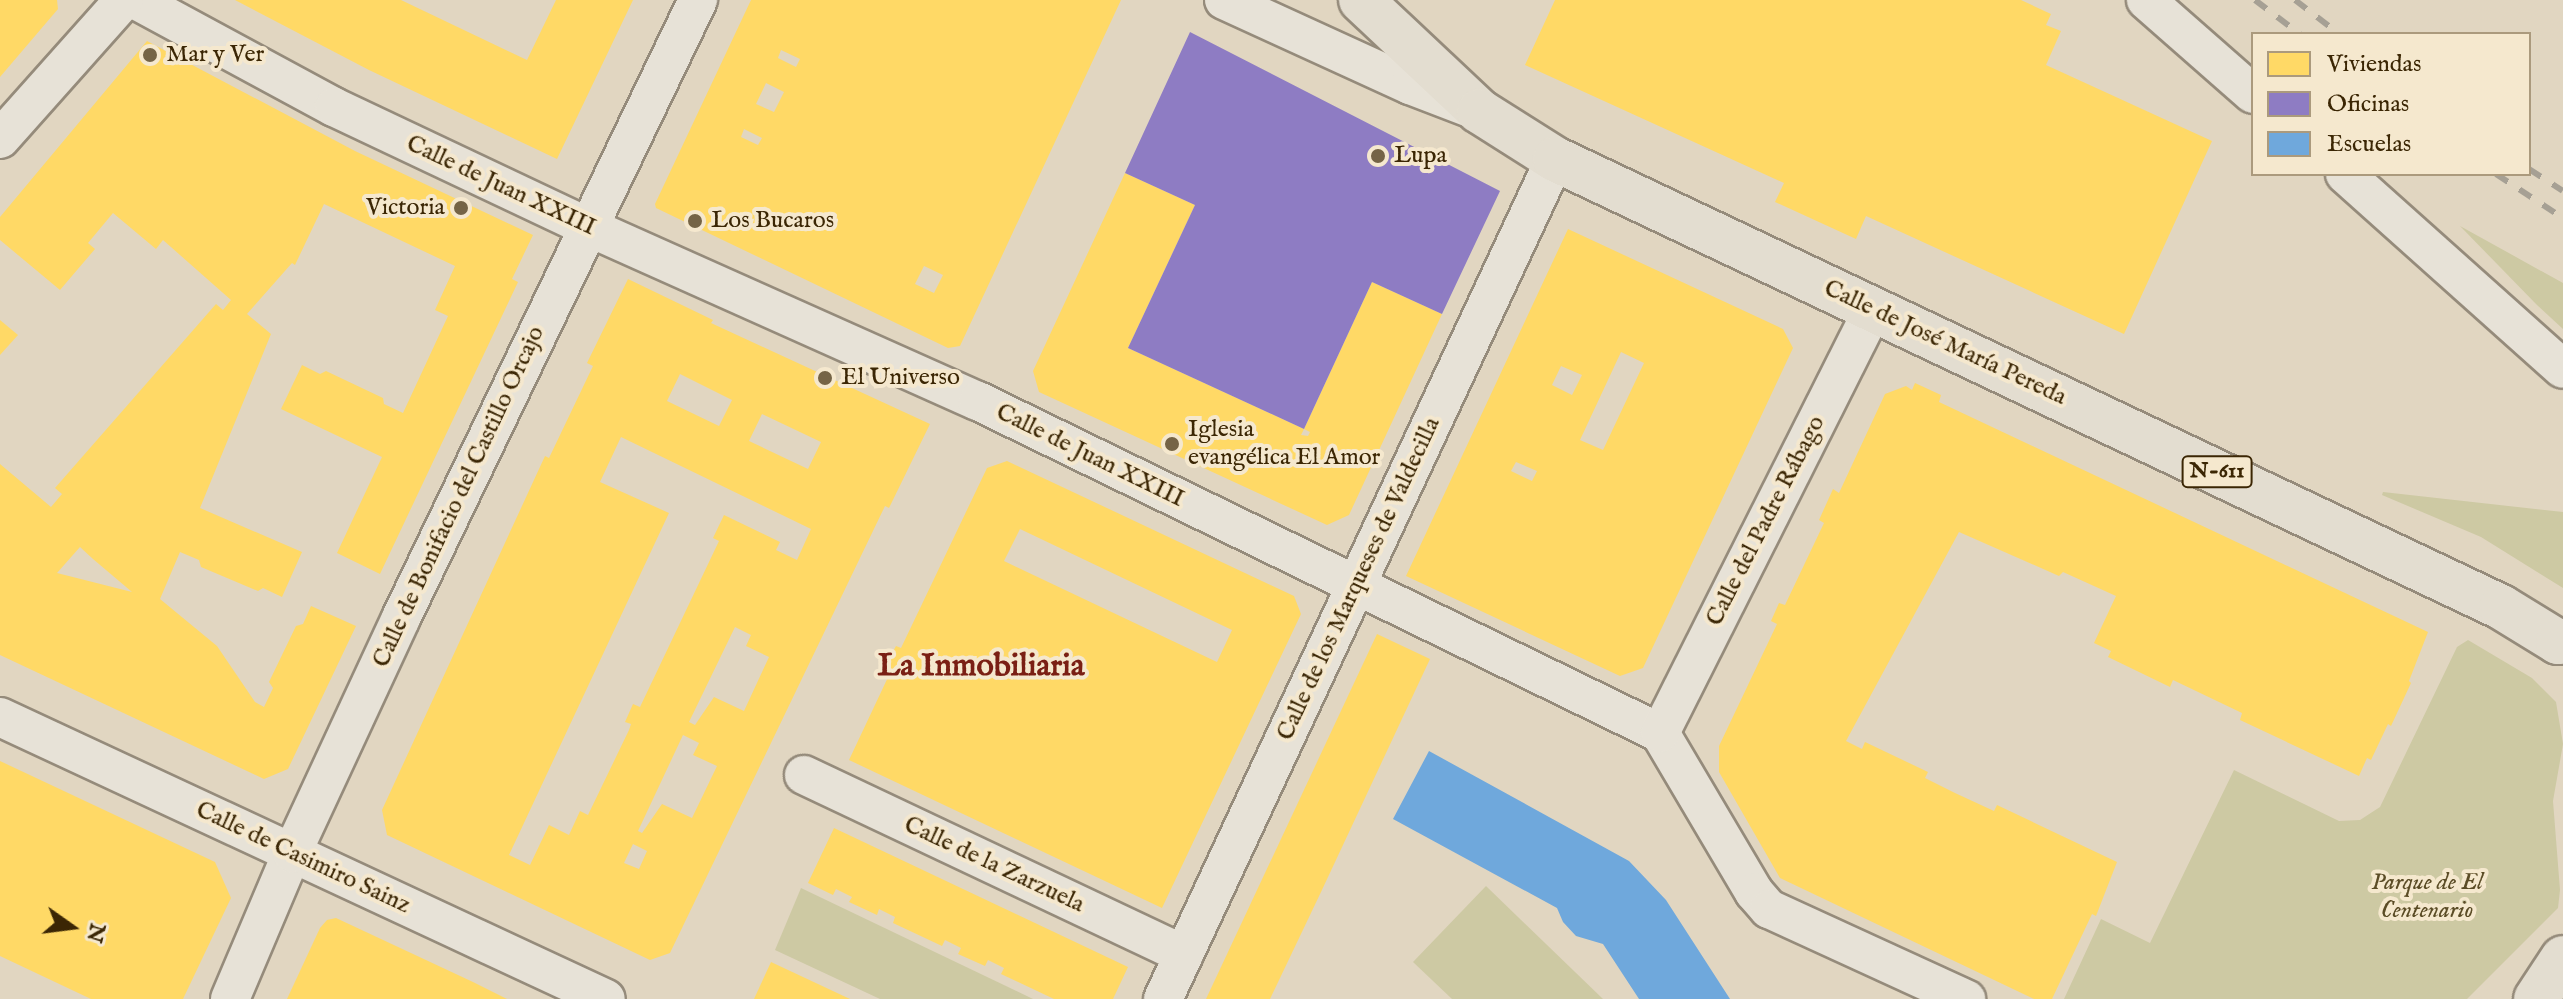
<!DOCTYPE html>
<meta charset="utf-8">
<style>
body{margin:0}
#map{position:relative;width:2563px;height:999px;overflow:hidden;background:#e1d6c1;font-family:"IM FELL English",serif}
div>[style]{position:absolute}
.green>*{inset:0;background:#cdc9a3}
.homes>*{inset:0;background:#ffd966}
.offices>*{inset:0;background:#8e7cc3}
.schools>*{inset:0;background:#6fa8dc}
.roads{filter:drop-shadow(2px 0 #958b7b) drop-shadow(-2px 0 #958b7b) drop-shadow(0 2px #958b7b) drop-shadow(0 -2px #958b7b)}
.street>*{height:38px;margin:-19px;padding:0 19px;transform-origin:19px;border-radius:19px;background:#e7e2d7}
.primary>*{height:44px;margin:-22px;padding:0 22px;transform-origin:22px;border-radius:22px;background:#e3ddd0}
.highway>*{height:44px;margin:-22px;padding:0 22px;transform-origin:22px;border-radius:22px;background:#e3ddd0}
.rail>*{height:6px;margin-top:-3px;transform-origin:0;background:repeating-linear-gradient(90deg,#a6a094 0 14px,transparent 0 28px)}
.dots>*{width:22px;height:22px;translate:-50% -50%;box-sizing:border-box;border:4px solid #f5e8ce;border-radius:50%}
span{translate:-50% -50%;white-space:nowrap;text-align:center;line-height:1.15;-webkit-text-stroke:8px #f5e8ce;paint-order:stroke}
.shield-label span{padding:2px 6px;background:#f5e8ce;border:2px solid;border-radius:6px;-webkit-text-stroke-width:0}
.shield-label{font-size:22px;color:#3b2604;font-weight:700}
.poi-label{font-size:24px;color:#3b2604}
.left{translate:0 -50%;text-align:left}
.right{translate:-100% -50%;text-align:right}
.street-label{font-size:24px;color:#3b2604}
.park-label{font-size:24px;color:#5b4c26;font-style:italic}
.district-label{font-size:32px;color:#7a1f14;font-weight:700}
.legend{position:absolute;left:2251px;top:32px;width:280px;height:144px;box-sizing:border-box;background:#f5e8ce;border:2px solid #ab9a7d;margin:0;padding:10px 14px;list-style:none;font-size:24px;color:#3b2604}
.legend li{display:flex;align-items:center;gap:16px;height:40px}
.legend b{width:40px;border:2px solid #ab9a7d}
.north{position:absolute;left:32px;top:887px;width:80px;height:80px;-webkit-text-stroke:6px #f5e8ce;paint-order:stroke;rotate:104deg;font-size:22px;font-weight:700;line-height:32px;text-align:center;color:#3b2604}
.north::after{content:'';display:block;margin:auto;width:28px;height:36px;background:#3b2604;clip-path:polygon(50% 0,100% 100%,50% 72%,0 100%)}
</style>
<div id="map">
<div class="green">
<div style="clip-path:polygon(2460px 226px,2563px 283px,2563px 329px,2537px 305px)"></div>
<div style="clip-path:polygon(2383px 492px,2563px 512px,2563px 588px,2481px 537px,2382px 495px)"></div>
<div style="clip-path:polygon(2468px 640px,2532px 678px,2556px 702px,2563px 744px,2553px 801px,2560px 890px,2558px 908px,2467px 999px,2064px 999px,2101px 919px,2150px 943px,2234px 770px,2339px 821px,2360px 820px,2380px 807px,2457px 647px)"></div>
<div style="clip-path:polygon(1486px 886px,1603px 999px,1452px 999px,1413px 962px)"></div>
<div style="clip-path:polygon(801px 888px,1033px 999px,880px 999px,775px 950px)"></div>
</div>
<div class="homes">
<div style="clip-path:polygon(0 0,57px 0,58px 9px,0 77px)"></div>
<div style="clip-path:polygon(235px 0,401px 0,527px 60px,556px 0,633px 0,557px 159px,369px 70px)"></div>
<div style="clip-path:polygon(evenodd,751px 0,1121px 0,960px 346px,948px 348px,656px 208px,655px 204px,751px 0,781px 50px,800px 59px,796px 67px,778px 58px,781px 50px,751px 0,766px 83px,784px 92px,774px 112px,756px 104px,766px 83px,751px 0,744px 129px,762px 138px,758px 145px,741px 137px,744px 129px,751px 0,924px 266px,943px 275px,934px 293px,915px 284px,924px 266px)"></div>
<div style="clip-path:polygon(1555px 0,2021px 0,2051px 14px,2046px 25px,2061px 31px,2046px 65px,2212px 141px,2124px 334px,1866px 216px,1856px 239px,1775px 202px,1784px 183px,1525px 65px)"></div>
<div style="clip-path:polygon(evenodd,147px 41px,355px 151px,533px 235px,512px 279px,518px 282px,380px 574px,337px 553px,382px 457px,281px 409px,302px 365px,320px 374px,326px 371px,383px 398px,384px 404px,403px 413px,448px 316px,435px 310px,455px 266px,324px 204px,295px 265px,292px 263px,247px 314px,271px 334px,200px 508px,302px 552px,282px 597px,263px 588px,258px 591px,201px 567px,199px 560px,180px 552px,160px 599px,217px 646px,255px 702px,264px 707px,273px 688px,269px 682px,296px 626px,303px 624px,311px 606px,356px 626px,288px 769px,264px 779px,0 655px,0 464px,51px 507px,62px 494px,55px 488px,216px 304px,223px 310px,231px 300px,163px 240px,156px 249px,113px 213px,88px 243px,95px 249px,60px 290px,0 240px,0 217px,147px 41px,80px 547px,93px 559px,132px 592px,57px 573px,80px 547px)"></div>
<div style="clip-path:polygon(1125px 173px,1195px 205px,1128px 348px,1304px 429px,1301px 435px,1308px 436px,1310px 432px,1304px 429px,1372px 282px,1442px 314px,1349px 515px,1327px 525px,1039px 392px,1033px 371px)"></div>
<div style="clip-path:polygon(evenodd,1568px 229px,1783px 329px,1793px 348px,1643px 668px,1620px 676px,1406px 576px,1568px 229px,1621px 352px,1644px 363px,1603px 450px,1580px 440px,1621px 352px,1568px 229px,1561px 366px,1582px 375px,1572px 395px,1552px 385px,1561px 366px,1568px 229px,1516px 462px,1537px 471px,1532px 481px,1511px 471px,1516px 462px)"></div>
<div style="clip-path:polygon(evenodd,628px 279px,713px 320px,711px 323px,930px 424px,889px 508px,885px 506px,670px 953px,650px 960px,387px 835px,382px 810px,545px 456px,549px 458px,593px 366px,587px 363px,628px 279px,680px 374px,732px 400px,719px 426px,667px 401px,680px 374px,628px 279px,762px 414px,821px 442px,808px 469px,749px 441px,762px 414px,628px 279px,621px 437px,811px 529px,797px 560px,776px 550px,780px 542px,724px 515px,713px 538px,719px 541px,640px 707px,633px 704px,625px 722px,631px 724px,629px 730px,588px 815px,580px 811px,569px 835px,549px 825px,530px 865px,509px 855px,669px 513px,600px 482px,621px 437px,628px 279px,735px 627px,751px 635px,746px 646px,769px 657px,744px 711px,714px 697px,695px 725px,689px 722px,735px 627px,628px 279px,683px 735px,699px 743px,693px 755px,717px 766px,692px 818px,662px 804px,642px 833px,638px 831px,683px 735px,628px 279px,633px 844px,647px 851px,639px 869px,624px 863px,633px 844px)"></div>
<div style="clip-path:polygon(0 320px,18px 335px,0 355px)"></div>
<div style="clip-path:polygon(1915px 383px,1941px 395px,1939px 402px,2428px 632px,2409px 681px,2411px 683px,2391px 726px,2388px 724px,2371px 760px,2367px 758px,2359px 776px,2240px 720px,2242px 713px,2173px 680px,2170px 687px,2108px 657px,2111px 651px,2094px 643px,2116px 596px,2063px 572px,2059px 576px,1959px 532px,1846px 741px,1862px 749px,1865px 742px,1928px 772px,1925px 778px,1955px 793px,1994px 811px,1997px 805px,2117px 862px,2096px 916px,2092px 914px,2052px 999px,2034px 999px,1780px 878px,1719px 772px,1719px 746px,1777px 624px,1771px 621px,1779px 603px,1785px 605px,1824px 523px,1819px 520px,1833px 489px,1839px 493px,1885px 394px,1906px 386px,1912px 390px)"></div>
<div style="clip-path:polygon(evenodd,1007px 461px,1294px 596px,1301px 614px,1162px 908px,849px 760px,890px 673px,883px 670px,896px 646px,901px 648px,987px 468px,1007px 461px,1020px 529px,1232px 630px,1217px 662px,1004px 561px,1020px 529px)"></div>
<div style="clip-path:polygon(1377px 634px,1430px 659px,1321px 892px,1270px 999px,1206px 999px)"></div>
<div style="clip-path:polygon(0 761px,215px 862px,231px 898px,183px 999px,91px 999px,0 956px)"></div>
<div style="clip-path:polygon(834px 828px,1128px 967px,1113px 999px,1054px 999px,1001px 974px,1004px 968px,988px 960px,985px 966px,958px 954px,961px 948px,945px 940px,942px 946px,893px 923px,895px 917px,879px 909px,877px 915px,849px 902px,852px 897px,836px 889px,833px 895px,808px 883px)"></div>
<div style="clip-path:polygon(336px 918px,473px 982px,507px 999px,287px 999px,320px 928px,327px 920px)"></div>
<div style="clip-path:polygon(771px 962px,850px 999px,754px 999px)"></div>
</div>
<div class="offices">
<div style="clip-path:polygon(1190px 32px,1500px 191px,1442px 314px,1372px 282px,1304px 429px,1128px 348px,1195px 205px,1125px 173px)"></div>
</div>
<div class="schools">
<div style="clip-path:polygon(1429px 751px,1629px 861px,1666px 900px,1730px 999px,1639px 999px,1603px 944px,1576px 936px,1563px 922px,1557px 908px,1393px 819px)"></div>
</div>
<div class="roads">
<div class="street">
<div style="left:136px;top:0;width:225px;rotate:28.4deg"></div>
<div style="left:334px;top:107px;width:279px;rotate:25.3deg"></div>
<div style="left:586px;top:226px;width:429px;rotate:24.1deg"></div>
<div style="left:978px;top:401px;width:759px;rotate:25.96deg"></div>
<div style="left:1660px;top:733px;width:185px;rotate:59.4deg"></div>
<div style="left:1754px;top:892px;width:23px;rotate:49deg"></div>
<div style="left:1769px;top:909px;width:217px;rotate:24.6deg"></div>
<div style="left:1224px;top:0;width:205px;rotate:24.6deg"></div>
<div style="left:1410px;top:85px;width:67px;rotate:20.9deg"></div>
<div style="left:2146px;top:0;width:142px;rotate:41.3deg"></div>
<div style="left:0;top:139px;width:186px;rotate:-48.3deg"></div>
<div style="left:2345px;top:174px;width:292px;rotate:41.8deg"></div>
<div style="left:0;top:717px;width:668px;rotate:24.95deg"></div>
<div style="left:1660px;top:733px;width:474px;rotate:-63.3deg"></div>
<div style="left:804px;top:775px;width:420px;rotate:25.3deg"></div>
<div style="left:230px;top:999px;width:159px;rotate:-67deg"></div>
<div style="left:292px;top:853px;width:259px;rotate:-65.1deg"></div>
<div style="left:401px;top:618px;width:686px;rotate:-64.33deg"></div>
<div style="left:1163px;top:999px;width:927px;rotate:-64.98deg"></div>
</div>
<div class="primary">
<div style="left:2536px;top:999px;width:49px;rotate:-56.6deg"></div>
</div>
<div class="highway">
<div style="left:1361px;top:0;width:162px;rotate:43.2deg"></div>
<div style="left:1479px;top:111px;width:90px;rotate:32.3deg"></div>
<div style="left:1555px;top:159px;width:1047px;rotate:25.34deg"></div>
<div style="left:2501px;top:607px;width:67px;rotate:31.6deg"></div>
<div style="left:2558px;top:642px;width:5px;rotate:-11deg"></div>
</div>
</div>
<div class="rail">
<div style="left:2255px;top:0;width:56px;rotate:37.1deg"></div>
<div style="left:2295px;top:0;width:56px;rotate:37.7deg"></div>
<div style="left:2529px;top:169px;width:40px;rotate:32.9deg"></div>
<div style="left:2496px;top:174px;width:80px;rotate:33.3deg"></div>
</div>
<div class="dots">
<div style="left:150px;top:55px;background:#756446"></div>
<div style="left:1378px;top:156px;background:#756446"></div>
<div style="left:461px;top:208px;background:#756446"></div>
<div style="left:695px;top:221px;background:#756446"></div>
<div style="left:825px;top:378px;background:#756446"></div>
<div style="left:1172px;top:444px;background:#756446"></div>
</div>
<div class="shield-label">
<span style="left:2217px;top:472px">N-611</span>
</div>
<div class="poi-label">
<span class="left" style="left:166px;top:55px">Mar y Ver</span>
<span class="left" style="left:1394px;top:156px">Lupa</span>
<span class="right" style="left:445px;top:208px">Victoria</span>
<span class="left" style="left:711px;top:221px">Los Bucaros</span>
<span class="left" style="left:841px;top:378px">El Universo</span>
<span class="left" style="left:1188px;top:444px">Iglesia<br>evangélica El Amor</span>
</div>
<div class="street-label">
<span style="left:501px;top:186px;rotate:25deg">Calle de Juan XXIII</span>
<span style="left:1945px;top:343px;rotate:25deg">Calle de José María Pereda</span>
<span style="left:1090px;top:456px;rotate:26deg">Calle de Juan XXIII</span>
<span style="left:459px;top:497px;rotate:-65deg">Calle de Bonifacio del Castillo Orcajo</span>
<span style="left:1766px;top:521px;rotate:-63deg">Calle del Padre Rábago</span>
<span style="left:1359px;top:579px;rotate:-65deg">Calle de los Marqueses de Valdecilla</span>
<span style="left:303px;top:858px;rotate:25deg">Calle de Casimiro Sainz</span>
<span style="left:994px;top:865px;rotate:25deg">Calle de la Zarzuela</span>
</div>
<div class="park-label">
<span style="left:2427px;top:897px">Parque de El<br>Centenario</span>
</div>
<div class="district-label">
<span style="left:981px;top:667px">La Inmobiliaria</span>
</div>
<ul class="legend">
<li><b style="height:22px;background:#ffd966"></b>Viviendas</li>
<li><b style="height:22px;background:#8e7cc3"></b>Oficinas</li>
<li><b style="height:22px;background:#6fa8dc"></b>Escuelas</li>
</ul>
<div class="north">N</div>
</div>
